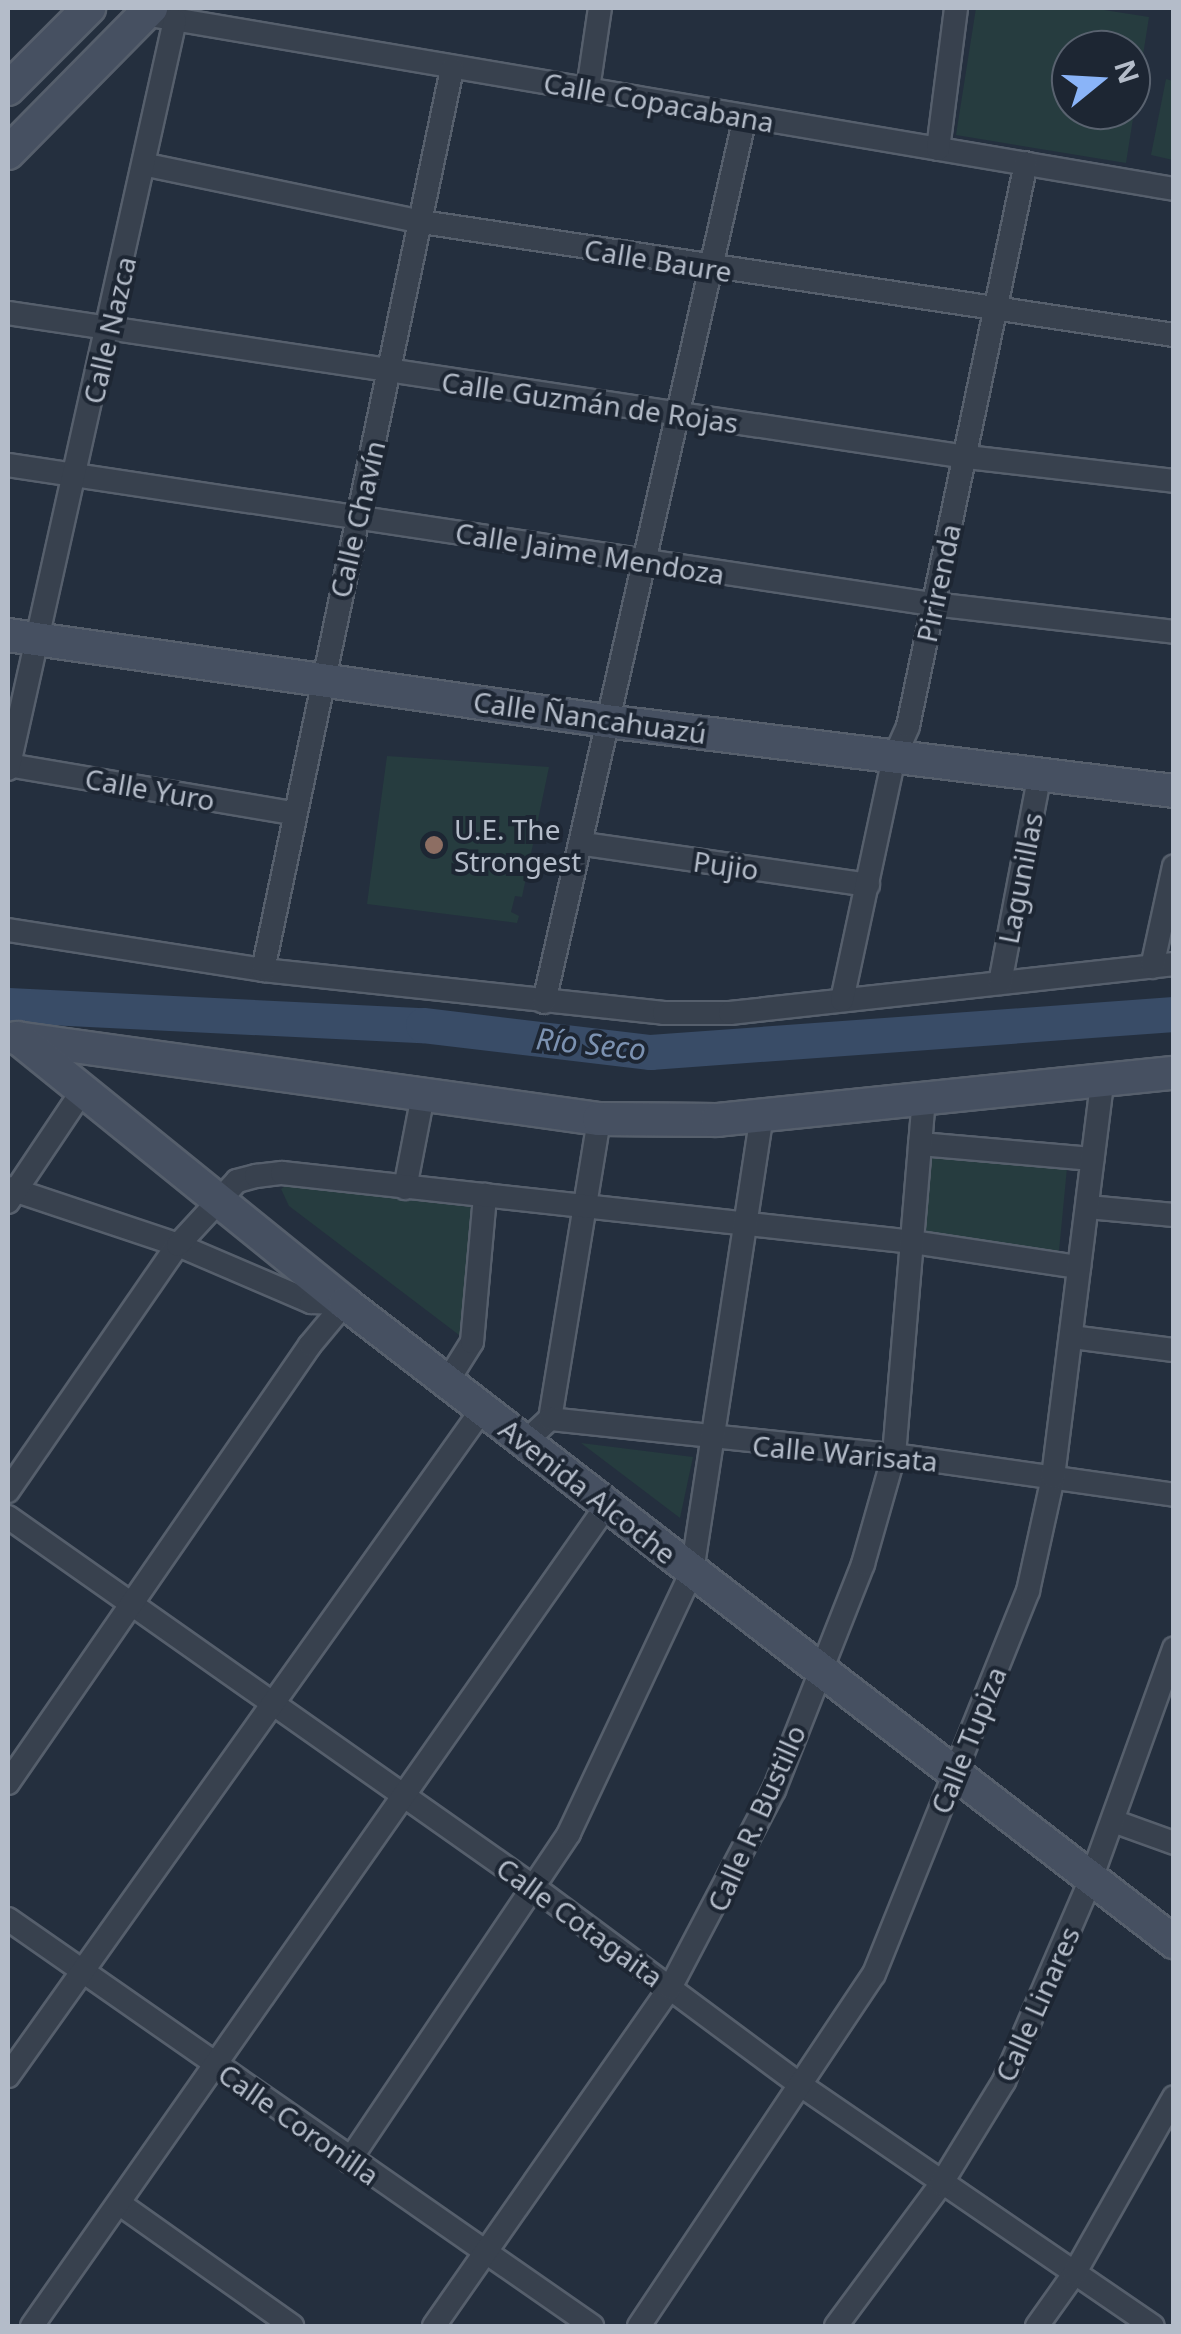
<!DOCTYPE html>
<meta charset="utf-8">
<style>
body{margin:0}
#map{position:relative;width:1181px;height:2334px;overflow:hidden;background:#242f3e;font-family:"Noto Sans",sans-serif}
div>[style]{position:absolute}
.green>*{inset:0;background:#263c3f}
.river>*{height:35px;margin:-17.5px;padding:0 17.5px;transform-origin:17.5px;border-radius:17.5px;background:#394c67}
.roads{filter:drop-shadow(2px 0 #565f6c) drop-shadow(-2px 0 #565f6c) drop-shadow(0 2px #565f6c) drop-shadow(0 -2px #565f6c)}
.street>*{height:22px;margin:-11px;padding:0 11px;transform-origin:11px;border-radius:11px;background:#38414e}
.secondary>*{height:32px;margin:-16px;padding:0 16px;transform-origin:16px;border-radius:16px;background:#465061}
.dots>*{width:28px;height:28px;translate:-50% -50%;box-sizing:border-box;border:5px solid #1d2633;border-radius:50%}
span{translate:-50% -50%;white-space:nowrap;text-align:center;line-height:1.15;-webkit-text-stroke:8px #1d2633;paint-order:stroke}
.street-label{font-size:28px;color:#b4bcc9}
.poi-label{font-size:28px;color:#b4bcc9}
.left{translate:0 -50%;text-align:left}
.water-label{font-size:30px;color:#7c92b1;font-style:italic}
.frame{position:absolute;inset:0;border:10px solid #b4bcc9;pointer-events:none}
.north{position:absolute;left:1051px;top:30px;width:100px;height:100px;box-sizing:border-box;background:#1d2633;border:2px solid #59626f;border-radius:50%;rotate:72deg;font-size:28px;font-weight:700;line-height:40px;text-align:center;color:#b4bcc9}
.north::after{content:'';display:block;margin:auto;width:35px;height:45px;background:#8ab4f8;clip-path:polygon(50% 0,100% 100%,50% 72%,0 100%)}
</style>
<div id="map">
<div class="green">
<div style="clip-path:polygon(evenodd,976px 8px,1091px 8px,1149px 17px,1126px 163px,956px 135px,976px 8px,1071px 50px,1131px 50px,1131px 110px,1071px 110px,1071px 50px)"></div>
<div style="clip-path:polygon(1166px 79px,1173px 81px,1173px 160px,1151px 155px)"></div>
<div style="clip-path:polygon(387px 756px,549px 767px,522px 897px,515px 896px,511px 912px,519px 916px,517px 923px,367px 904px)"></div>
<div style="clip-path:polygon(927px 1152px,1067px 1168px,1059px 1251px,918px 1235px)"></div>
<div style="clip-path:polygon(287px 1185px,478px 1208px,463px 1338px,289px 1206px,281px 1189px)"></div>
<div style="clip-path:polygon(581px 1443px,693px 1457px,680px 1518px)"></div>
</div>
<div class="river">
<div style="left:8px;top:1005px;width:415px;rotate:2.8deg"></div>
<div style="left:423px;top:1025px;width:229px;rotate:6.8deg"></div>
<div style="left:650px;top:1052px;width:525px;rotate:-4.15deg"></div>
</div>
<div class="roads">
<div class="street">
<div style="left:144px;top:14px;width:1045px;rotate:9.64deg"></div>
<div style="left:588px;top:89px;width:82px;rotate:-81.6deg"></div>
<div style="left:938px;top:149px;width:142px;rotate:-82.7deg"></div>
<div style="left:147px;top:165px;width:281px;rotate:11.7deg"></div>
<div style="left:422px;top:222px;width:760px;rotate:8.55deg"></div>
<div style="left:8px;top:313px;width:970px;rotate:8.54deg"></div>
<div style="left:967px;top:457px;width:208px;rotate:6.6deg"></div>
<div style="left:8px;top:465px;width:935px;rotate:8.55deg"></div>
<div style="left:933px;top:604px;width:243px;rotate:6.6deg"></div>
<div style="left:8px;top:765px;width:288px;rotate:9.6deg"></div>
<div style="left:8px;top:769px;width:767px;rotate:-77.43deg"></div>
<div style="left:584px;top:844px;width:287px;rotate:8.2deg"></div>
<div style="left:8px;top:930px;width:258px;rotate:8.9deg"></div>
<div style="left:263px;top:970px;width:403px;rotate:6.1deg"></div>
<div style="left:664px;top:1013px;width:66px"></div>
<div style="left:730px;top:1013px;width:447px;rotate:-6.3deg"></div>
<div style="left:1152px;top:967px;width:103px;rotate:-77.7deg"></div>
<div style="left:263px;top:970px;width:921px;rotate:-78.15deg"></div>
<div style="left:1000px;top:983px;width:214px;rotate:-79.2deg"></div>
<div style="left:842px;top:1000px;width:248px;rotate:-77.9deg"></div>
<div style="left:894px;top:758px;width:35px;rotate:-66deg"></div>
<div style="left:908px;top:726px;width:575px;rotate:-78.16deg"></div>
<div style="left:544px;top:1002px;width:908px;rotate:-77.2deg"></div>
<div style="left:920px;top:1144px;width:173px;rotate:5deg"></div>
<div style="left:8px;top:1188px;width:179px;rotate:18.5deg"></div>
<div style="left:178px;top:1245px;width:145px;rotate:23.2deg"></div>
<div style="left:311px;top:1302px;width:34px;rotate:2deg"></div>
<div style="left:405px;top:1188px;width:95px;rotate:-79deg"></div>
<div style="left:8px;top:1202px;width:131px;rotate:-56.2deg"></div>
<div style="left:1088px;top:1207px;width:86px;rotate:5.3deg"></div>
<div style="left:1072px;top:1337px;width:103px;rotate:7.3deg"></div>
<div style="left:447px;top:1382px;width:47px;rotate:-58deg"></div>
<div style="left:472px;top:1342px;width:148px;rotate:-84.9deg"></div>
<div style="left:550px;top:1419px;width:304px;rotate:-80.7deg"></div>
<div style="left:525px;top:1442px;width:34px;rotate:-43deg"></div>
<div style="left:550px;top:1419px;width:346px;rotate:6deg"></div>
<div style="left:894px;top:1455px;width:283px;rotate:8.1deg"></div>
<div style="left:8px;top:1491px;width:299px;rotate:-55.4deg"></div>
<div style="left:178px;top:1245px;width:87px;rotate:-47.3deg"></div>
<div style="left:237px;top:1181px;width:20px;rotate:-15deg"></div>
<div style="left:256px;top:1176px;width:26px;rotate:-7deg"></div>
<div style="left:282px;top:1173px;width:635px;rotate:6.24deg"></div>
<div style="left:913px;top:1242px;width:168px;rotate:8.6deg"></div>
<div style="left:8px;top:1517px;width:644px;rotate:35.14deg"></div>
<div style="left:535px;top:1888px;width:332px;rotate:36.6deg"></div>
<div style="left:802px;top:2086px;width:425px;rotate:34.4deg"></div>
<div style="left:8px;top:1783px;width:532px;rotate:-55.41deg"></div>
<div style="left:310px;top:1345px;width:55px;rotate:-50.2deg"></div>
<div style="left:1113px;top:1821px;width:65px;rotate:19.8deg"></div>
<div style="left:8px;top:1919px;width:712px;rotate:34.87deg"></div>
<div style="left:8px;top:2076px;width:820px;rotate:-54.58deg"></div>
<div style="left:349px;top:2161px;width:395px;rotate:-56.1deg"></div>
<div style="left:569px;top:1833px;width:289px;rotate:-64.8deg"></div>
<div style="left:692px;top:1572px;width:462px;rotate:-81.3deg"></div>
<div style="left:120px;top:2204px;width:211px;rotate:35.3deg"></div>
<div style="left:32px;top:2326px;width:1002px;rotate:-54.99deg"></div>
<div style="left:434px;top:2326px;width:412px;rotate:-55.1deg"></div>
<div style="left:670px;top:1988px;width:224px;rotate:-62.3deg"></div>
<div style="left:774px;top:1790px;width:243px;rotate:-68.5deg"></div>
<div style="left:863px;top:1564px;width:113px;rotate:-74.1deg"></div>
<div style="left:894px;top:1455px;width:357px;rotate:-85.2deg"></div>
<div style="left:639px;top:2326px;width:423px;rotate:-56.3deg"></div>
<div style="left:874px;top:1974px;width:413px;rotate:-68.1deg"></div>
<div style="left:1028px;top:1591px;width:117px;rotate:-77.6deg"></div>
<div style="left:1053px;top:1477px;width:399px;rotate:-82.9deg"></div>
<div style="left:836px;top:2326px;width:177px;rotate:-53.5deg"></div>
<div style="left:941px;top:2184px;width:121px;rotate:-58.5deg"></div>
<div style="left:1004px;top:2081px;width:220px;rotate:-66.7deg"></div>
<div style="left:1091px;top:1879px;width:245px;rotate:-70.2deg"></div>
<div style="left:1037px;top:2326px;width:64px;rotate:-54.6deg"></div>
<div style="left:1074px;top:2274px;width:203px;rotate:-60.5deg"></div>
</div>
<div class="secondary">
<div style="left:8px;top:89px;width:115px;rotate:-45deg"></div>
<div style="left:8px;top:153px;width:204px;rotate:-45.4deg"></div>
<div style="left:8px;top:635px;width:604px;rotate:8.18deg"></div>
<div style="left:606px;top:721px;width:572px;rotate:7.03deg"></div>
<div style="left:16px;top:1038px;width:589px;rotate:7.91deg"></div>
<div style="left:599px;top:1119px;width:118px;rotate:0.5deg"></div>
<div style="left:717px;top:1120px;width:459px;rotate:-5.9deg"></div>
<div style="left:18px;top:1038px;width:421px;rotate:39deg"></div>
<div style="left:345px;top:1303px;width:1047px;rotate:37.63deg"></div>
</div>
</div>
<div class="dots">
<div style="left:434px;top:845px;background:#8d6e63"></div>
</div>
<div class="street-label">
<span style="left:659px;top:102px;rotate:10deg">Calle Copacabana</span>
<span style="left:658px;top:260px;rotate:9deg">Calle Baure</span>
<span style="left:109px;top:330px;rotate:-77deg">Calle Nazca</span>
<span style="left:590px;top:402px;rotate:8deg">Calle Guzmán de Rojas</span>
<span style="left:357px;top:519px;rotate:-77deg">Calle Chavín</span>
<span style="left:590px;top:553px;rotate:9deg">Calle Jaime Mendoza</span>
<span style="left:938px;top:583px;rotate:-78deg">Pirirenda</span>
<span style="left:590px;top:717px;rotate:8deg">Calle Ñancahuazú</span>
<span style="left:150px;top:789px;rotate:10deg">Calle Yuro</span>
<span style="left:726px;top:865px;rotate:8deg">Pujio</span>
<span style="left:1020px;top:878px;rotate:-79deg">Lagunillas</span>
<span style="left:845px;top:1453px;rotate:5deg">Calle Warisata</span>
<span style="left:588px;top:1491px;rotate:38deg">Avenida Alcoche</span>
<span style="left:968px;top:1740px;rotate:-68deg">Calle Tupiza</span>
<span style="left:756px;top:1818px;rotate:-66deg">Calle R. Bustillo</span>
<span style="left:580px;top:1922px;rotate:36deg">Calle Cotagaita</span>
<span style="left:1037px;top:2004px;rotate:-66deg">Calle Linares</span>
<span style="left:299px;top:2124px;rotate:35deg">Calle Coronilla</span>
</div>
<div class="poi-label">
<span class="left" style="left:454px;top:845px">U.E. The<br>Strongest</span>
</div>
<div class="water-label">
<span style="left:591px;top:1044px;rotate:6deg">Río Seco</span>
</div>
<div class="frame"></div>
<div class="north">N</div>
</div>
